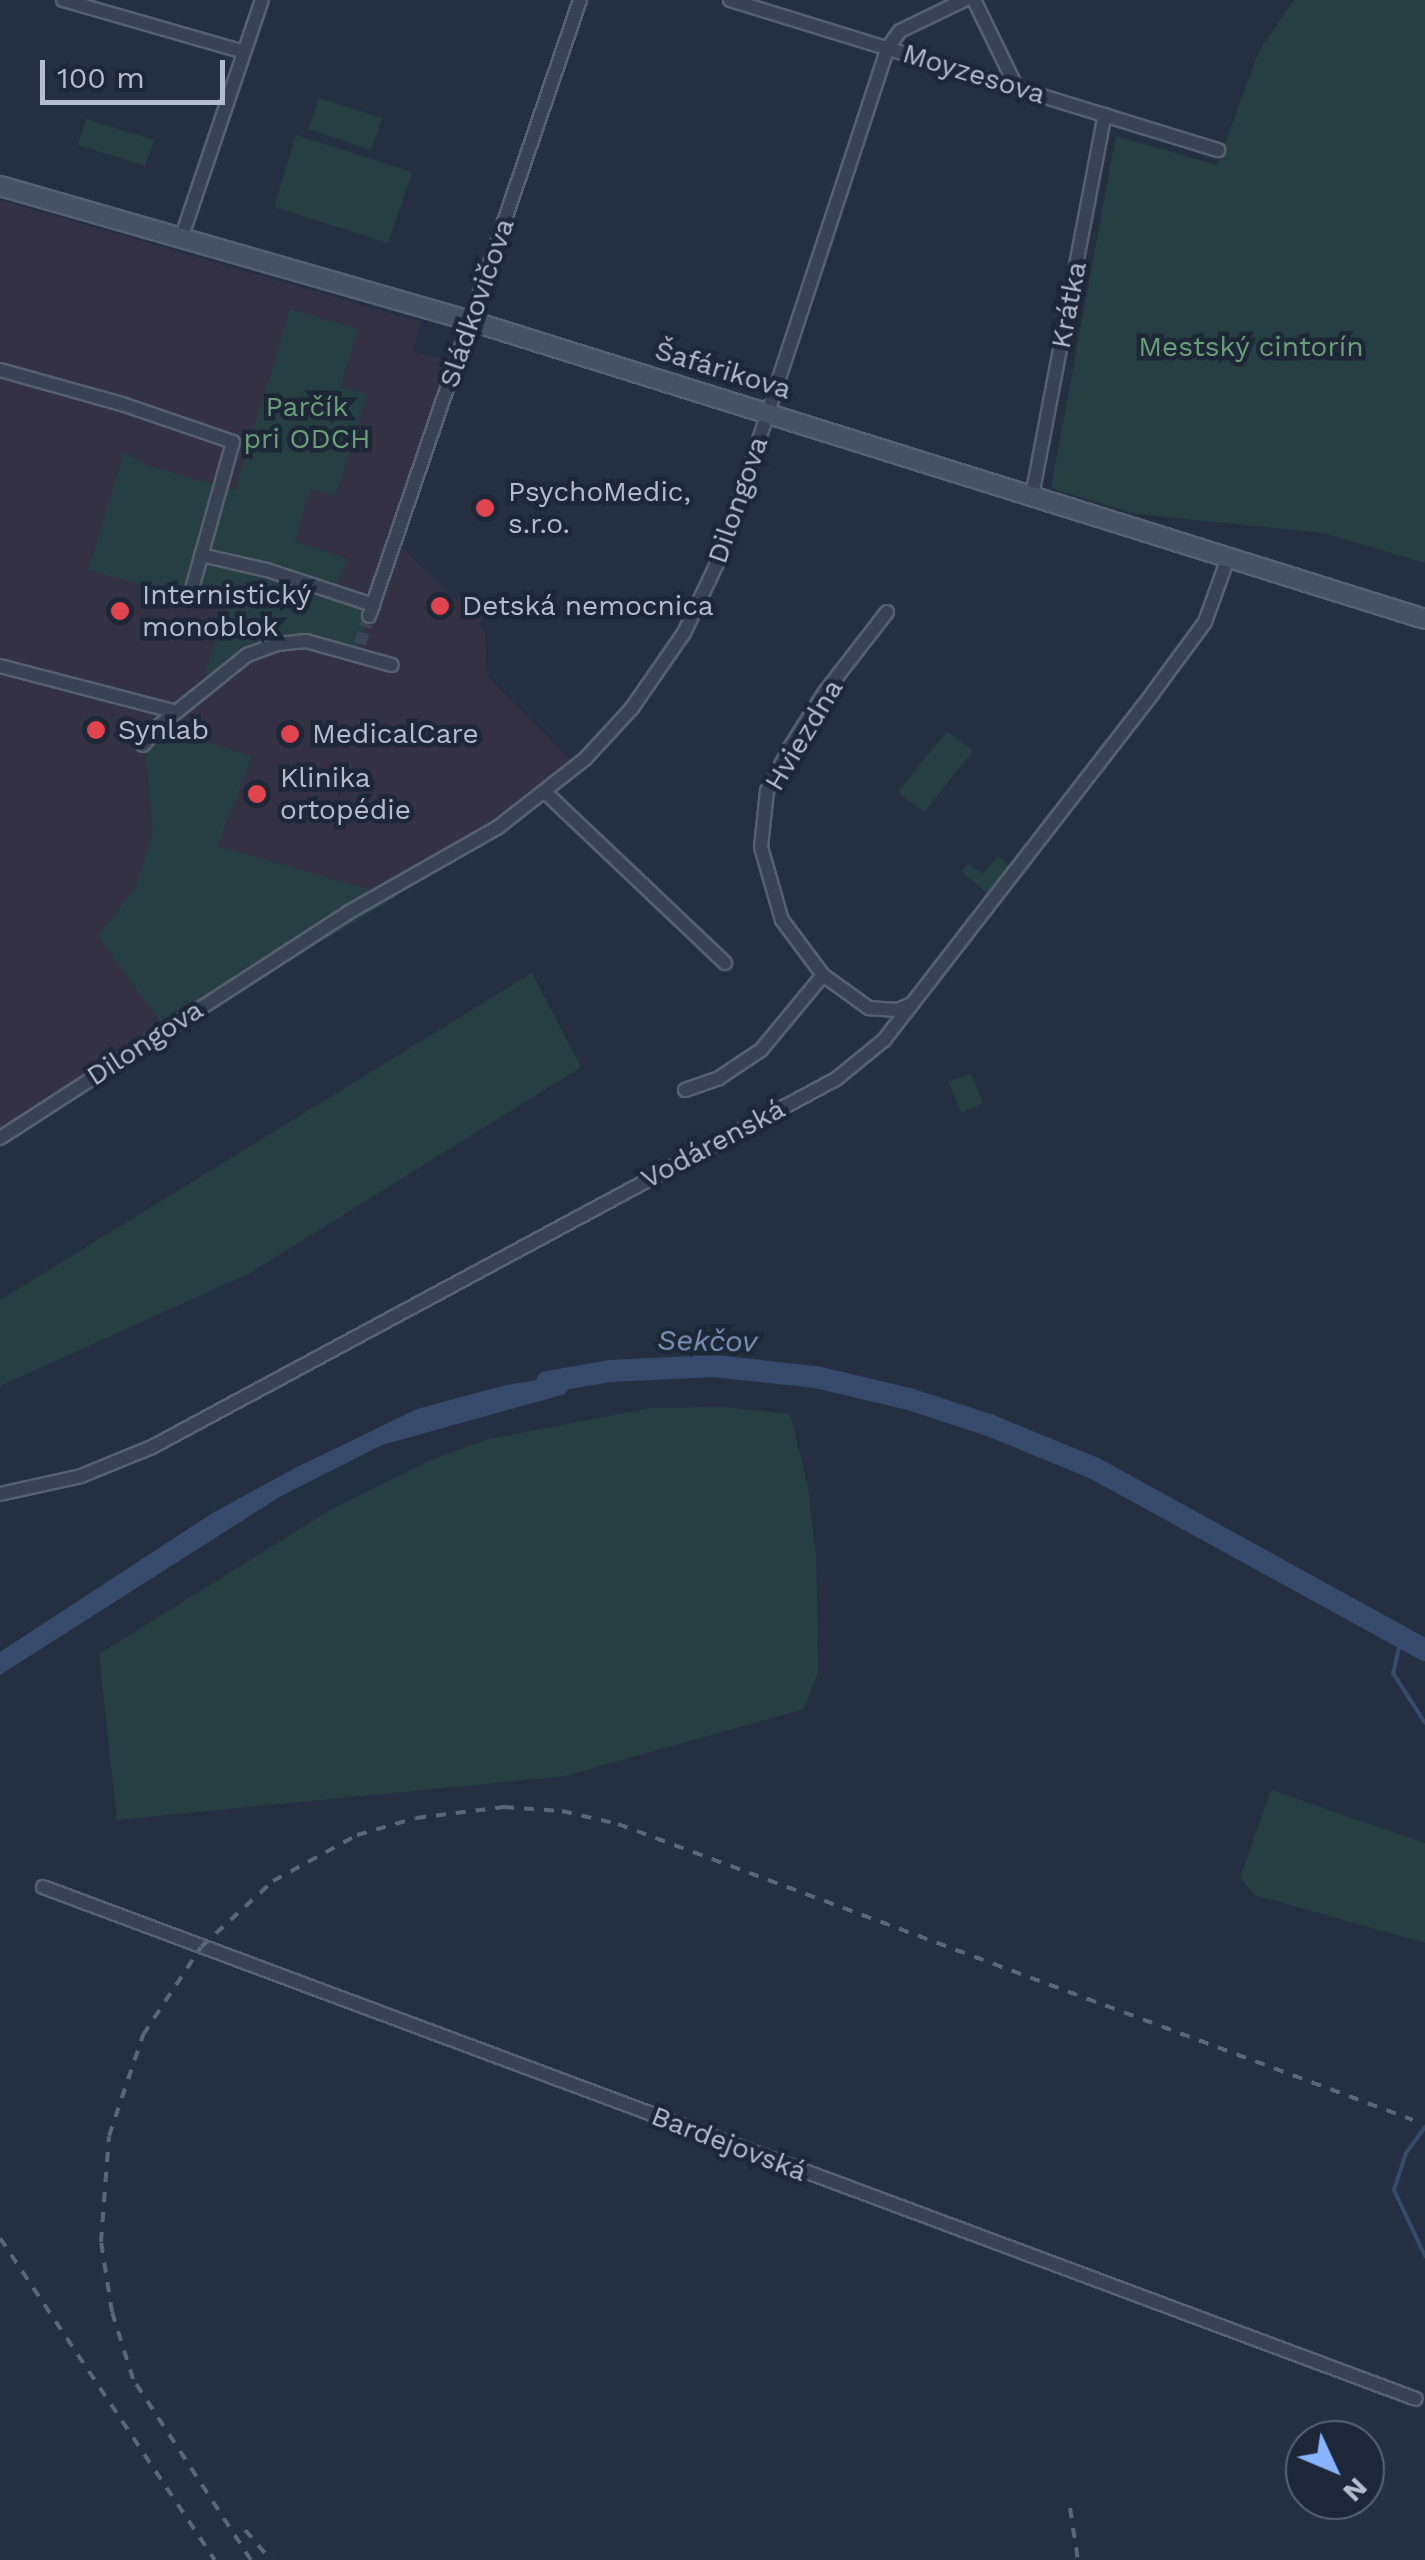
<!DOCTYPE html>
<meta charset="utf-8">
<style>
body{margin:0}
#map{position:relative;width:1425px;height:2560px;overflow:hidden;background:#243042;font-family:"Work Sans",sans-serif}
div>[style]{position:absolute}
.medical>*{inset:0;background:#333142}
.green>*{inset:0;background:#263f43}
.water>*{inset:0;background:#364b6b}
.stream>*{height:4px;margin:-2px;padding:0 2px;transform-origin:2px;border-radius:2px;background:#364b6b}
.river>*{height:22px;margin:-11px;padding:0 11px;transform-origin:11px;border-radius:11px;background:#364b6b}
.street-tunnel>*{height:12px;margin-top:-6px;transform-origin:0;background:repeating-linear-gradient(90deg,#3a4557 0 12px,transparent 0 18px)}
.roads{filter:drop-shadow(2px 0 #56606f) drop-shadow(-2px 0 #56606f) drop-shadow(0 2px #56606f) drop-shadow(0 -2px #56606f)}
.street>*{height:12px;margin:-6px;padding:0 6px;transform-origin:6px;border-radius:6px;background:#384252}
.secondary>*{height:18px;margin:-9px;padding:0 9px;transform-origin:9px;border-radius:9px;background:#465165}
.rail>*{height:4px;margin-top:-2px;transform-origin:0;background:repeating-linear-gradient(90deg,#5a6679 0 10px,transparent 0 20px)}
.dots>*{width:28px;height:28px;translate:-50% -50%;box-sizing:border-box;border:5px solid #1d2737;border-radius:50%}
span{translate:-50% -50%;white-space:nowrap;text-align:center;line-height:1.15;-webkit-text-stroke:9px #1d2737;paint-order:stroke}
.street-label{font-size:28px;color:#b5bdcc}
.park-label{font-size:28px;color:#6a9f77}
.poi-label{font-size:28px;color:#b5bdcc}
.left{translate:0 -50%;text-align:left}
.water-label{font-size:30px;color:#7a92b6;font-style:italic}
.north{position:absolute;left:1285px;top:2420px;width:100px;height:100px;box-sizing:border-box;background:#1d2737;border:2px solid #5a6373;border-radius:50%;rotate:134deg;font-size:28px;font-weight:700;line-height:40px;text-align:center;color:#b5bdcc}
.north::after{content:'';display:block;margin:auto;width:35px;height:45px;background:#87b3ff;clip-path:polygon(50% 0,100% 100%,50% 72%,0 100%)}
.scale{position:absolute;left:40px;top:60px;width:185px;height:45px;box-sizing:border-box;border:5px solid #b5bdcc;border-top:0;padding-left:12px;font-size:30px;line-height:35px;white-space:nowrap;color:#b5bdcc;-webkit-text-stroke:8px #1d2737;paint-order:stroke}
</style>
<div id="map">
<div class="medical">
<div style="clip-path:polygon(0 200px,420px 322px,413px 351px,456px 364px,395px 541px,456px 600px,462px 595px,484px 619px,478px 624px,485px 632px,487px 676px,577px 767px,546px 793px,0 1138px)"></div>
</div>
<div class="green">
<div style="clip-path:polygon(1294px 0,1425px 0,1425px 563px,1323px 533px,1137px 514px,1051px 488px,1116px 136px,1217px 165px,1259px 51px)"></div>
<div style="clip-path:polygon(319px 98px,382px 118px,371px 150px,309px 129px)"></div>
<div style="clip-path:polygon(86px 119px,154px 140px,145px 166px,78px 145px)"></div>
<div style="clip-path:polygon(296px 135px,412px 172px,388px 243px,274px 207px)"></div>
<div style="clip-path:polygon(290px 309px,358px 329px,341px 386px,367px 394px,336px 496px,310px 489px,295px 541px,348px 559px,334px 591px,373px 605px,355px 655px,305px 640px,262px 650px,197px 696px,226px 609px,88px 570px,124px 452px,149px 466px,235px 490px)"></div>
<div style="clip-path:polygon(161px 726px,252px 757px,217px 846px,396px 897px,168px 1033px,98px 936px,136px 886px,153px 831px,145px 745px)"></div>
<div style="clip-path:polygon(947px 731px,973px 751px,924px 812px,898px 792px)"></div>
<div style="clip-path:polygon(998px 856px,1009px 866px,987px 893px,962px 872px,968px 863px,982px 874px)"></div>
<div style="clip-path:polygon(532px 973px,581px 1067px,250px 1273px,0 1386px,0 1300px)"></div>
<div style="clip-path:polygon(971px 1073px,983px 1103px,961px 1113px,949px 1082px)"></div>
<div style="clip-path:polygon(722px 1407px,790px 1414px,808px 1487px,816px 1556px,818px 1672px,804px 1709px,565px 1776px,117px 1820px,99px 1654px,330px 1510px,429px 1461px,485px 1440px,650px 1408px)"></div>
<div style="clip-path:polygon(1271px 1790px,1425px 1843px,1425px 1943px,1255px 1895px,1240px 1878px)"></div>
</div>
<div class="water">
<div style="clip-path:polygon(576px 1374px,565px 1394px,382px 1445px,281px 1496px,0 1675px,0 1652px,211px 1514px,295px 1468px,417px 1409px,506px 1385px)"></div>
</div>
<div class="stream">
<div style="left:1401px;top:1639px;width:35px;rotate:103deg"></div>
<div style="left:1393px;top:1673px;width:59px;rotate:57.4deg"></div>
<div style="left:1425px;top:2127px;width:32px;rotate:126deg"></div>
<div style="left:1406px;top:2153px;width:39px;rotate:108deg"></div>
<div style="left:1394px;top:2190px;width:73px;rotate:64.8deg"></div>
</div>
<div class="river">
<div style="left:547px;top:1382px;width:64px;rotate:-9.9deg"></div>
<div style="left:610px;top:1371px;width:104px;rotate:-2.8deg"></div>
<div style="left:714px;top:1366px;width:103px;rotate:6.2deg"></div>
<div style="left:816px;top:1377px;width:96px;rotate:13.3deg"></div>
<div style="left:909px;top:1399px;width:84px;rotate:18deg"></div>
<div style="left:989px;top:1425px;width:113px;rotate:22.3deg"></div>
<div style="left:1094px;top:1468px;width:378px;rotate:28.8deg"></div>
</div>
<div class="street-tunnel">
<div style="left:360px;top:644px;width:21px;rotate:-73deg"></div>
</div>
<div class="roads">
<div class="street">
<div style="left:63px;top:0;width:188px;rotate:16deg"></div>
<div style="left:730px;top:0;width:511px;rotate:17.09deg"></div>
<div style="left:974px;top:0;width:96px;rotate:64deg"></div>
<div style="left:181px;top:239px;width:252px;rotate:-71.3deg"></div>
<div style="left:0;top:370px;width:127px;rotate:15.6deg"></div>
<div style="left:122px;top:404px;width:117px;rotate:18.9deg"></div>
<div style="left:233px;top:442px;width:160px;rotate:105.6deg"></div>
<div style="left:1032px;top:496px;width:388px;rotate:-79.2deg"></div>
<div style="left:201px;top:555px;width:68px;rotate:12.8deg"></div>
<div style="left:267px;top:570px;width:112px;rotate:18.3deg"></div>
<div style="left:887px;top:612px;width:101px;rotate:127.8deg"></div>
<div style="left:825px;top:692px;width:64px;rotate:122.2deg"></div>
<div style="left:791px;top:746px;width:51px;rotate:118.1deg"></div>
<div style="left:767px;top:791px;width:56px;rotate:96.1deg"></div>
<div style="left:761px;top:847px;width:76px;rotate:74deg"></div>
<div style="left:782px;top:920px;width:69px;rotate:53.3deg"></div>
<div style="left:823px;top:975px;width:57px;rotate:35.7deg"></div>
<div style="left:869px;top:1008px;width:28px;rotate:4deg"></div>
<div style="left:897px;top:1010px;width:16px;rotate:-22deg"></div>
<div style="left:369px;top:616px;width:651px;rotate:-71.09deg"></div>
<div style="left:0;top:666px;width:182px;rotate:14.6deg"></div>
<div style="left:143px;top:745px;width:26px;rotate:-50deg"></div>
<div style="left:160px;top:725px;width:112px;rotate:-38.8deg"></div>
<div style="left:247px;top:655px;width:32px;rotate:-20deg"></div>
<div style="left:277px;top:644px;width:29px;rotate:-6deg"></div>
<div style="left:306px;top:641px;width:89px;rotate:15.6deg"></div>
<div style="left:546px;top:793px;width:247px;rotate:43.5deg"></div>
<div style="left:685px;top:1090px;width:36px;rotate:-19deg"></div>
<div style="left:719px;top:1078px;width:50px;rotate:-33.7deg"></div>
<div style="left:761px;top:1050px;width:97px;rotate:-50.4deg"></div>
<div style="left:0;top:1138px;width:416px;rotate:-32.9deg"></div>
<div style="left:349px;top:912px;width:170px;rotate:-29.6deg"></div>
<div style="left:497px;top:828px;width:112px;rotate:-38.1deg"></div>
<div style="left:585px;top:759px;width:69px;rotate:-47.3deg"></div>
<div style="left:632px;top:708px;width:91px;rotate:-55.3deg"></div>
<div style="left:684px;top:633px;width:86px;rotate:-64.6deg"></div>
<div style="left:721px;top:555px;width:535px;rotate:-71.8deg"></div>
<div style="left:888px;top:47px;width:20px;rotate:-53deg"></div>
<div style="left:900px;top:31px;width:71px;rotate:-25.8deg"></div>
<div style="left:0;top:1494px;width:83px;rotate:-12.5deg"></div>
<div style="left:81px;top:1476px;width:77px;rotate:-22.2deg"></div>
<div style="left:152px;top:1447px;width:777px;rotate:-28.28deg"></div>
<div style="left:836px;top:1079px;width:62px;rotate:-39.1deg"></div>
<div style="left:884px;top:1040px;width:438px;rotate:-52.2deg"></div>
<div style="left:1152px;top:694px;width:89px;rotate:-53.6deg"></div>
<div style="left:1205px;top:622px;width:68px;rotate:-70.2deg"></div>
<div style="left:43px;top:1887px;width:1465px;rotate:20.45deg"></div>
</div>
<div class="secondary">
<div style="left:0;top:186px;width:490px;rotate:16deg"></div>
<div style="left:471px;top:321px;width:999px;rotate:17.35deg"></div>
</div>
</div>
<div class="rail">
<div style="left:0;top:2238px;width:387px;rotate:56.3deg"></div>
<div style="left:1070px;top:2508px;width:53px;rotate:81.3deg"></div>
<div style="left:245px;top:2530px;width:40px;rotate:49deg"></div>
<div style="left:251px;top:2560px;width:216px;rotate:-123.1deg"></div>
<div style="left:133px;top:2379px;width:70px;rotate:-107.4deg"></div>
<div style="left:112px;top:2312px;width:71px;rotate:-98.9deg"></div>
<div style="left:101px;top:2242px;width:106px;rotate:-85.7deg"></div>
<div style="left:109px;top:2136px;width:107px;rotate:-71.4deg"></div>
<div style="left:143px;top:2035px;width:105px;rotate:-56.6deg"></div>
<div style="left:201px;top:1947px;width:98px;rotate:-42.5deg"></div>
<div style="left:273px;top:1881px;width:96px;rotate:-28.7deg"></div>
<div style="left:357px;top:1835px;width:61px;rotate:-16.1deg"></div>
<div style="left:416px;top:1818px;width:89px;rotate:-7.1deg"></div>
<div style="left:504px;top:1807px;width:58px;rotate:3.9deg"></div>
<div style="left:562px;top:1811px;width:57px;rotate:13.1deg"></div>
<div style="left:618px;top:1824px;width:848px;rotate:20.42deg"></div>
</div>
<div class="dots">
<div style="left:485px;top:508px;background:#e0444e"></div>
<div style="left:440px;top:606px;background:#e0444e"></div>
<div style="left:120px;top:611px;background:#e0444e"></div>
<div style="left:96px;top:730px;background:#e0444e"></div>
<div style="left:290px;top:734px;background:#e0444e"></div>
<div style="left:257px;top:794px;background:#e0444e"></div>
</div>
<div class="street-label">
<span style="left:974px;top:74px;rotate:17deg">Moyzesova</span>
<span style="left:477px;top:303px;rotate:-71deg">Sládkovičova</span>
<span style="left:1069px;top:305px;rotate:-79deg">Krátka</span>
<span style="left:723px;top:370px;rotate:17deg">Šafárikova</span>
<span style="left:738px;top:500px;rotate:-71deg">Dilongova</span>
<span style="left:804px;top:735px;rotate:-59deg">Hviezdna</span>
<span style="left:145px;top:1043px;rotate:-33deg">Dilongova</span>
<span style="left:713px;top:1144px;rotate:-28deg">Vodárenská</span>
<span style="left:729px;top:2144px;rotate:21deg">Bardejovská</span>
</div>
<div class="park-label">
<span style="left:1251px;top:347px">Mestský cintorín</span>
<span style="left:307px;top:423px">Parčík<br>pri ODCH</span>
</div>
<div class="poi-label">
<span class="left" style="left:508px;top:508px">PsychoMedic,<br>s.r.o.</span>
<span class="left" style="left:142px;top:611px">Internistický<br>monoblok</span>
<span class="left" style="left:462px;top:606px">Detská nemocnica</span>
<span class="left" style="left:118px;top:730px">Synlab</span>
<span class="left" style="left:312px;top:734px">MedicalCare</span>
<span class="left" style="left:280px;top:794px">Klinika<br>ortopédie</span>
</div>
<div class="water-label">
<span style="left:707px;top:1341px;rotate:1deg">Sekčov</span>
</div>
<div class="north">N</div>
<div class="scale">100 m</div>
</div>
